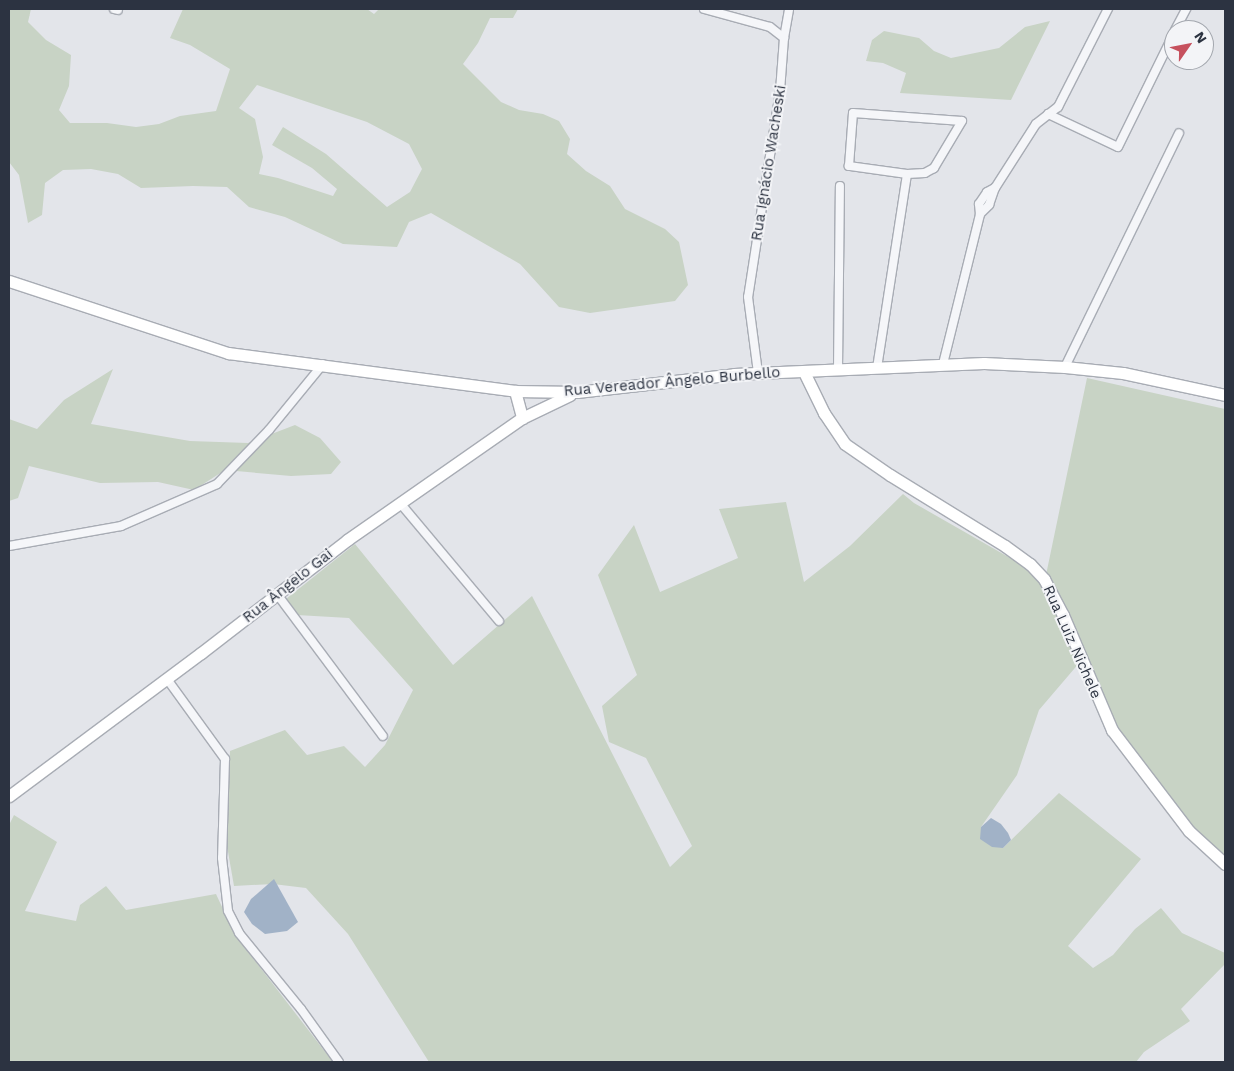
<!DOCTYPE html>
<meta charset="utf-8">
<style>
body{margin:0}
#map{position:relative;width:1234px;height:1071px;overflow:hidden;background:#e3e5ea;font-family:"Work Sans",sans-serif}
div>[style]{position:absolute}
.green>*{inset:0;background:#c8d3c5}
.water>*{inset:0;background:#a1b2c7}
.roads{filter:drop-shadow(1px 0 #a8acb4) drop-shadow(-1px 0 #a8acb4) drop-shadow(0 1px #a8acb4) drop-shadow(0 -1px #a8acb4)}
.street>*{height:8px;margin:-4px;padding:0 4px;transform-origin:4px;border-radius:4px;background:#f5f6f9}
.secondary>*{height:11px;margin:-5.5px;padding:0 5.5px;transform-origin:5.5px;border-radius:5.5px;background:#fff}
span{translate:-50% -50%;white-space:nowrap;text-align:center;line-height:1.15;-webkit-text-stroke:4px #f3f4f7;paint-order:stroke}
.street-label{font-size:15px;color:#2c3341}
.frame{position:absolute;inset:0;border:10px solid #2c3341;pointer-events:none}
.north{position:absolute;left:1164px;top:20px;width:50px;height:50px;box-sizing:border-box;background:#f3f4f7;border:1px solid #a3a7ae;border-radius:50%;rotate:57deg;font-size:14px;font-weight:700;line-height:20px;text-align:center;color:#2c3341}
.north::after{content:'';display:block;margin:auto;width:18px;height:22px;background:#c6515e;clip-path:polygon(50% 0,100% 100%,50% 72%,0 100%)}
</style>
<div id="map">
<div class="green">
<div style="clip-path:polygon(evenodd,9px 9px,31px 9px,28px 22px,46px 40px,71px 55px,69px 86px,59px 110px,70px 123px,107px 123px,136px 127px,159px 124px,180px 116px,216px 111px,230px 69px,190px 45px,170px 38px,183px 9px,367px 9px,374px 14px,379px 9px,518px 9px,513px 18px,490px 18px,478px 43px,463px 64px,501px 102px,519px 110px,543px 114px,559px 121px,570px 139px,567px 154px,586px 171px,610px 186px,625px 209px,665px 229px,679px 242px,688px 285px,675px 301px,590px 313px,559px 307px,520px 264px,431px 213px,409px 222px,397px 247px,343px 244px,285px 217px,249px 207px,227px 187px,193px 186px,141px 188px,118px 174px,91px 169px,63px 170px,45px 183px,42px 215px,28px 223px,19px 175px,9px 162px,9px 9px,257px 85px,367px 122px,409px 144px,422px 169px,410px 192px,387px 207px,326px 154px,283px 127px,272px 145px,312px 168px,337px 189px,333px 196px,278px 178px,259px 174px,263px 157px,255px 119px,239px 108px,257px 85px)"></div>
<div style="clip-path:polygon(1050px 21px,1011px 100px,900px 93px,906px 73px,883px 63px,866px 61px,872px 40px,884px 31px,919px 38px,934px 51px,951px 58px,999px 48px,1025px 27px)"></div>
<div style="clip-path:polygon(113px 369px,91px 424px,190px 441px,248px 443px,295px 425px,320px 438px,341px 462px,331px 474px,291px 476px,225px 470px,194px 490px,158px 482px,100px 483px,29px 466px,18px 498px,9px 501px,9px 419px,37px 429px,64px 400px)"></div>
<div style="clip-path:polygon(1087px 378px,1225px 409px,1225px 859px,1190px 827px,1114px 724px,1086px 655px,1039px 710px,1017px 775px,981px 827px,1003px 848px,1059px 793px,1141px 859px,1068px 946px,1093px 968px,1113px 955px,1135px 929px,1161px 908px,1182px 933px,1225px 953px,1225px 964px,1181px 1009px,1190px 1021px,1144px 1052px,1136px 1062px,429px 1062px,348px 934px,306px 888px,273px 884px,234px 886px,227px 846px,230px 751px,285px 730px,307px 755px,344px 746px,365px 767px,385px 745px,413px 690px,349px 618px,297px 615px,286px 599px,355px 544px,453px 665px,532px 596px,670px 867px,692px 846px,646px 758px,609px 742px,602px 706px,637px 675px,598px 575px,634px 525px,660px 592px,738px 558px,719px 509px,786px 502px,804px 582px,850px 546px,903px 494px,914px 503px,1019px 563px,1046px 575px)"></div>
<div style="clip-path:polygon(14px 815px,57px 842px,25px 911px,76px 921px,80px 905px,106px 886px,126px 910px,216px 894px,235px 935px,333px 1062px,9px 1062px,9px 825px)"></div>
</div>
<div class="water">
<div style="clip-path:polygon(991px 818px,1001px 824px,1008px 833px,1011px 840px,1003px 848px,992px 847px,980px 839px,981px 827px)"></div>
<div style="clip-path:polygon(274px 879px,298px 922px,287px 931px,265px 934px,252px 924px,244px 912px,251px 899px)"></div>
</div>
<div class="roads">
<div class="street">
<div style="left:114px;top:9px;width:4px;rotate:14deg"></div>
<div style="left:704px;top:9px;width:68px;rotate:15.3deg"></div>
<div style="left:770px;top:27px;width:18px;rotate:38deg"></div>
<div style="left:784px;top:38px;width:53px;rotate:94.3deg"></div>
<div style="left:780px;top:91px;width:208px;rotate:98.8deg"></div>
<div style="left:748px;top:297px;width:77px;rotate:82.5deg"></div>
<div style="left:1175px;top:30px;width:24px;rotate:-62deg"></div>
<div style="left:784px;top:38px;width:29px;rotate:-80deg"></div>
<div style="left:1048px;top:114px;width:77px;rotate:25.2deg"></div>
<div style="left:1118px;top:147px;width:127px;rotate:-63.8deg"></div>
<div style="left:980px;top:214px;width:13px;rotate:-45deg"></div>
<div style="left:989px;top:205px;width:18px;rotate:-71deg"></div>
<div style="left:995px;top:188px;width:76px;rotate:-57.4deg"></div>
<div style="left:1036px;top:124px;width:28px;rotate:-38deg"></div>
<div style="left:1058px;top:107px;width:110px;rotate:-63deg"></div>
<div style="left:943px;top:364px;width:154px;rotate:-76.1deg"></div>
<div style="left:980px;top:214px;width:10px;rotate:-96deg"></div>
<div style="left:979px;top:204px;width:14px;rotate:-56deg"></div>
<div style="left:987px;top:192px;width:9px;rotate:-27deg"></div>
<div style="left:1065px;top:367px;width:260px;rotate:-64deg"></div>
<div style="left:877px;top:368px;width:196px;rotate:-81.2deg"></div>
<div style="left:907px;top:174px;width:59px;rotate:-172.1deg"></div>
<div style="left:849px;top:166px;width:53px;rotate:-85.7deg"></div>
<div style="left:853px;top:113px;width:109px;rotate:4.2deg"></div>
<div style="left:962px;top:121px;width:55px;rotate:120.8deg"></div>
<div style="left:934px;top:168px;width:10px;rotate:151deg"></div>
<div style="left:925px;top:173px;width:18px;rotate:177deg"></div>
<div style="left:838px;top:370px;width:184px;rotate:-89.4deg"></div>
<div style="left:400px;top:503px;width:154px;rotate:50deg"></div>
<div style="left:9px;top:546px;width:114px;rotate:-10.1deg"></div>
<div style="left:121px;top:526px;width:105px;rotate:-23.6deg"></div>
<div style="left:217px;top:484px;width:75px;rotate:-46.1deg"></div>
<div style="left:269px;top:430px;width:85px;rotate:-50.7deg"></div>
<div style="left:277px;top:594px;width:177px;rotate:53.3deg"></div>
<div style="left:167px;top:679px;width:99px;rotate:54.1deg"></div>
<div style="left:225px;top:759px;width:99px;rotate:91.7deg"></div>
<div style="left:222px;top:858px;width:53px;rotate:83.5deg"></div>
<div style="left:228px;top:911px;width:25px;rotate:63deg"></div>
<div style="left:239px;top:933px;width:98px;rotate:50.8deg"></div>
<div style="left:301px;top:1009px;width:65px;rotate:54.4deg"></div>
</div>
<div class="secondary">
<div style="left:9px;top:281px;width:231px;rotate:18.2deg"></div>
<div style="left:228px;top:353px;width:290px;rotate:7.5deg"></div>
<div style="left:515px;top:391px;width:62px;rotate:0.9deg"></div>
<div style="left:577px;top:392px;width:158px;rotate:-6.5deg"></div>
<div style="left:734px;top:374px;width:250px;rotate:-2.5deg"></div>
<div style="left:984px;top:363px;width:81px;rotate:2.8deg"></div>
<div style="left:1065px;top:367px;width:58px;rotate:5.9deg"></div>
<div style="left:1123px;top:373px;width:104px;rotate:12.2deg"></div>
<div style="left:804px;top:372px;width:46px;rotate:64deg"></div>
<div style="left:824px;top:413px;width:37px;rotate:56deg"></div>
<div style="left:845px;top:444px;width:55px;rotate:34.6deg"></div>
<div style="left:890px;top:475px;width:135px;rotate:31.7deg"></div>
<div style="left:1005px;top:546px;width:31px;rotate:36deg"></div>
<div style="left:1030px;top:564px;width:21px;rotate:47deg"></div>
<div style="left:1044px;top:579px;width:41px;rotate:62.2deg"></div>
<div style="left:1063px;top:615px;width:125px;rotate:66.9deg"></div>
<div style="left:1112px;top:730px;width:127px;rotate:52.7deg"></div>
<div style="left:1189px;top:831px;width:49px;rotate:42.5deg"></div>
<div style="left:515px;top:391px;width:28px;rotate:75deg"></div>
<div style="left:9px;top:796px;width:239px;rotate:-36.7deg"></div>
<div style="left:201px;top:653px;width:185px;rotate:-37.7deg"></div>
<div style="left:347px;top:540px;width:213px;rotate:-34.9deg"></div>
<div style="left:522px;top:418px;width:53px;rotate:-25.6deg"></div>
</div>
</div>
<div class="street-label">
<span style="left:769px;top:163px;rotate:-81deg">Rua Ignácio Wacheski</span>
<span style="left:672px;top:382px;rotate:-5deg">Rua Vereador Ângelo Burbello</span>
<span style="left:288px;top:586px;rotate:-38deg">Rua Ângelo Gai</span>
<span style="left:1072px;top:642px;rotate:66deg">Rua Luiz Nichele</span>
</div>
<div class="frame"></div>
<div class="north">N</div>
</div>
